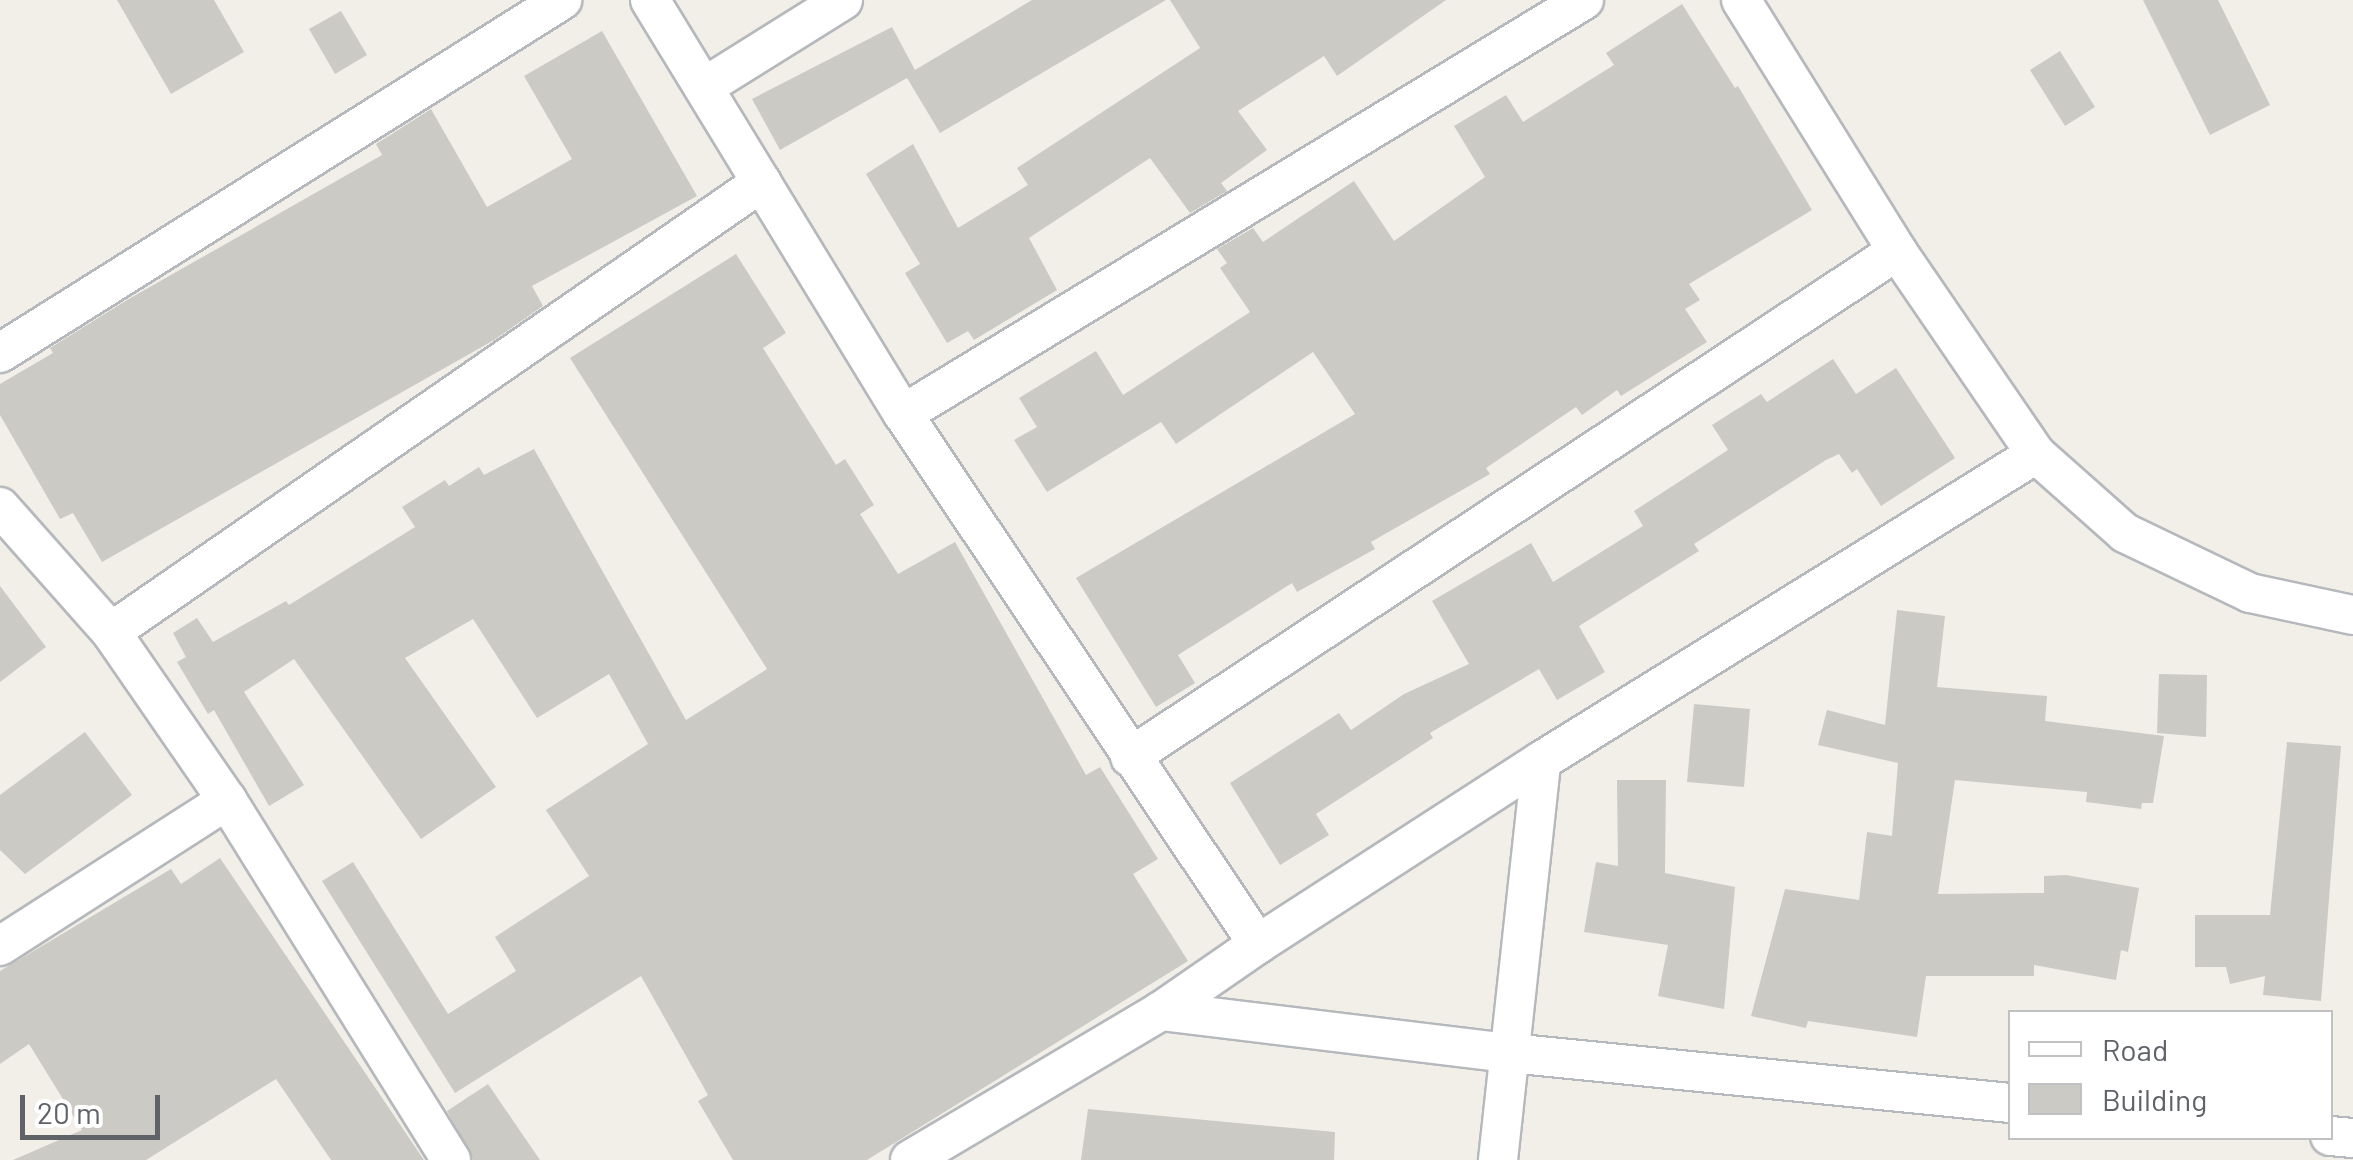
<!DOCTYPE html>
<style>
body{margin:0}
#map{position:relative;width:2353px;height:1160px;overflow:hidden;background:#f1efe8;font-family:Barlow,sans-serif}
div>[style]{position:absolute}
.building>*{inset:0;background:#cccac5}
.roads{filter:drop-shadow(2px 0 #b5b8bc) drop-shadow(-2px 0 #b5b8bc) drop-shadow(0 2px #b5b8bc) drop-shadow(0 -2px #b5b8bc)}
.street>*{height:38px;margin:-19px;padding:0 19px;transform-origin:19px;border-radius:19px;background:#fff}
span{translate:-50% -50%;white-space:nowrap;text-align:center;line-height:1.15;-webkit-text-stroke:8px #fff;paint-order:stroke}
.legend{position:absolute;left:2008px;top:1010px;width:325px;height:130px;box-sizing:border-box;background:#fff;border:2px solid #bfc1c3;margin:0;padding:12px 18px;list-style:none;font-size:30px;color:#5f6368}
.legend li{display:flex;align-items:center;gap:20px;height:50px}
.legend b{width:50px;border:2px solid #bfc1c3}
.scale{position:absolute;left:20px;top:1095px;width:140px;height:45px;box-sizing:border-box;border:5px solid #5f6368;border-top:0;padding-left:12px;font-size:30px;line-height:35px;white-space:nowrap;color:#5f6368;-webkit-text-stroke:8px #fff;paint-order:stroke}
</style>
<div id="map">
<div class="building">
<div style="clip-path:polygon(117px 0,214px 0,244px 52px,171px 94px)"></div>
<div style="clip-path:polygon(1032px 0,1166px 0,940px 133px,907px 78px,780px 150px,752px 99px,892px 27px,915px 70px)"></div>
<div style="clip-path:polygon(1170px 0,1446px 0,1337px 76px,1324px 56px,1238px 111px,1267px 150px,1221px 183px,1227px 191px,1190px 213px,1150px 158px,1029px 238px,1057px 290px,974px 340px,968px 331px,947px 343px,905px 273px,920px 264px,866px 174px,913px 144px,958px 228px,1028px 185px,1017px 168px,1200px 48px)"></div>
<div style="clip-path:polygon(2143px 0,2218px 0,2270px 105px,2210px 135px)"></div>
<div style="clip-path:polygon(1682px 4px,1735px 88px,1738px 86px,1812px 210px,1689px 284px,1700px 300px,1685px 309px,1707px 342px,1621px 396px,1617px 390px,1582px 415px,1576px 407px,1486px 468px,1490px 474px,1371px 542px,1375px 549px,1297px 592px,1292px 583px,1178px 655px,1195px 683px,1156px 707px,1076px 578px,1355px 414px,1313px 352px,1176px 444px,1161px 422px,1047px 492px,1014px 440px,1037px 427px,1019px 398px,1096px 351px,1123px 395px,1250px 312px,1220px 268px,1227px 263px,1217px 249px,1253px 228px,1263px 242px,1354px 181px,1394px 241px,1485px 177px,1454px 126px,1506px 95px,1523px 122px,1614px 65px,1606px 53px)"></div>
<div style="clip-path:polygon(341px 11px,367px 55px,335px 74px,309px 29px)"></div>
<div style="clip-path:polygon(602px 31px,697px 196px,532px 286px,543px 306px,494px 340px,102px 562px,73px 513px,60px 519px,0 415px,0 384px,53px 353px,50px 348px,127px 300px,382px 155px,376px 144px,431px 109px,487px 207px,572px 159px,524px 76px)"></div>
<div style="clip-path:polygon(2060px 51px,2095px 107px,2065px 126px,2030px 70px)"></div>
<div style="clip-path:polygon(736px 254px,786px 333px,763px 348px,836px 465px,845px 459px,874px 505px,860px 514px,898px 574px,955px 542px,1086px 775px,1100px 767px,1158px 859px,1133px 874px,1188px 961px,867px 1160px,733px 1160px,698px 1101px,708px 1095px,641px 976px,455px 1093px,322px 881px,353px 862px,448px 1014px,516px 971px,495px 937px,589px 876px,546px 810px,648px 744px,609px 674px,537px 718px,473px 619px,405px 658px,496px 787px,421px 839px,294px 659px,244px 692px,304px 785px,269px 806px,214px 710px,208px 714px,177px 662px,186px 657px,173px 633px,197px 618px,213px 642px,286px 601px,289px 605px,415px 527px,402px 507px,445px 480px,449px 486px,479px 467px,484px 475px,534px 449px,686px 720px,767px 669px,570px 358px)"></div>
<div style="clip-path:polygon(1833px 359px,1856px 394px,1896px 368px,1955px 458px,1881px 506px,1857px 469px,1852px 473px,1839px 454px,1826px 460px,1694px 544px,1699px 551px,1579px 626px,1605px 672px,1557px 700px,1539px 669px,1430px 733px,1433px 738px,1316px 814px,1329px 835px,1280px 865px,1230px 783px,1339px 713px,1351px 730px,1404px 694px,1469px 664px,1432px 601px,1531px 543px,1553px 582px,1643px 526px,1634px 511px,1728px 450px,1712px 425px,1761px 394px,1767px 402px)"></div>
<div style="clip-path:polygon(0 586px,46px 647px,0 682px)"></div>
<div style="clip-path:polygon(1897px 610px,1945px 616px,1937px 687px,2047px 696px,2045px 721px,2164px 736px,2153px 803px,2142px 803px,2141px 809px,2086px 802px,2087px 792px,1955px 780px,1938px 894px,2044px 893px,2044px 876px,2066px 875px,2139px 888px,2128px 952px,2121px 950px,2116px 980px,2034px 965px,2034px 976px,1926px 976px,1917px 1037px,1808px 1021px,1806px 1028px,1751px 1016px,1785px 889px,1859px 900px,1867px 832px,1892px 836px,1898px 763px,1818px 745px,1827px 710px,1885px 725px)"></div>
<div style="clip-path:polygon(2159px 674px,2207px 675px,2206px 737px,2157px 733px)"></div>
<div style="clip-path:polygon(1694px 704px,1750px 709px,1744px 787px,1687px 782px)"></div>
<div style="clip-path:polygon(85px 732px,132px 795px,25px 874px,0 850px,0 795px)"></div>
<div style="clip-path:polygon(2287px 742px,2341px 746px,2321px 1001px,2263px 995px,2265px 976px,2230px 984px,2226px 967px,2195px 967px,2195px 915px,2270px 915px)"></div>
<div style="clip-path:polygon(1617px 780px,1666px 780px,1665px 873px,1735px 887px,1724px 1009px,1658px 996px,1668px 945px,1584px 932px,1596px 862px,1618px 866px)"></div>
<div style="clip-path:polygon(220px 858px,424px 1160px,331px 1160px,276px 1079px,146px 1160px,13px 1160px,82px 1130px,29px 1044px,0 1064px,0 971px,171px 869px,181px 884px)"></div>
<div style="clip-path:polygon(488px 1084px,540px 1160px,473px 1160px,447px 1111px)"></div>
<div style="clip-path:polygon(1088px 1109px,1335px 1132px,1334px 1160px,1081px 1160px)"></div>
</div>
<div class="roads">
<div class="street">
<div style="left:650px;top:0;width:485px;rotate:58.6deg"></div>
<div style="left:903px;top:414px;width:638px;rotate:56.19deg"></div>
<div style="left:1258px;top:944px;width:337px;rotate:-32.9deg"></div>
<div style="left:1541px;top:761px;width:582px;rotate:-31.81deg"></div>
<div style="left:1741px;top:0;width:296px;rotate:58.1deg"></div>
<div style="left:1897px;top:251px;width:246px;rotate:55.6deg"></div>
<div style="left:2036px;top:454px;width:119px;rotate:41.6deg"></div>
<div style="left:2125px;top:533px;width:139px;rotate:25.6deg"></div>
<div style="left:2250px;top:593px;width:105px;rotate:12.1deg"></div>
<div style="left:704px;top:87px;width:164px;rotate:-32deg"></div>
<div style="left:0;top:353px;width:664px;rotate:-32.13deg"></div>
<div style="left:903px;top:414px;width:797px;rotate:-31.3deg"></div>
<div style="left:0;top:507px;width:167px;rotate:48.4deg"></div>
<div style="left:111px;top:632px;width:204px;rotate:55.4deg"></div>
<div style="left:227px;top:800px;width:424px;rotate:58.1deg"></div>
<div style="left:111px;top:632px;width:791px;rotate:-34.65deg"></div>
<div style="left:1130px;top:757px;width:919px;rotate:-33.41deg"></div>
<div style="left:0;top:946px;width:270px;rotate:-32.7deg"></div>
<div style="left:1161px;top:1011px;width:352px;rotate:6.9deg"></div>
<div style="left:1510px;top:1053px;width:502px;rotate:5.71deg"></div>
<div style="left:2330px;top:1136px;width:23px;rotate:5deg"></div>
<div style="left:910px;top:1160px;width:292px;rotate:-30.7deg"></div>
<div style="left:1161px;top:1011px;width:118px;rotate:-34.6deg"></div>
<div style="left:1498px;top:1160px;width:401px;rotate:-83.8deg"></div>
</div>
</div>
<ul class="legend">
<li><b style="height:12px;background:#fff"></b>Road</li>
<li><b style="height:28px;background:#cccac5"></b>Building</li>
</ul>
<div class="scale">20 m</div>
</div>
